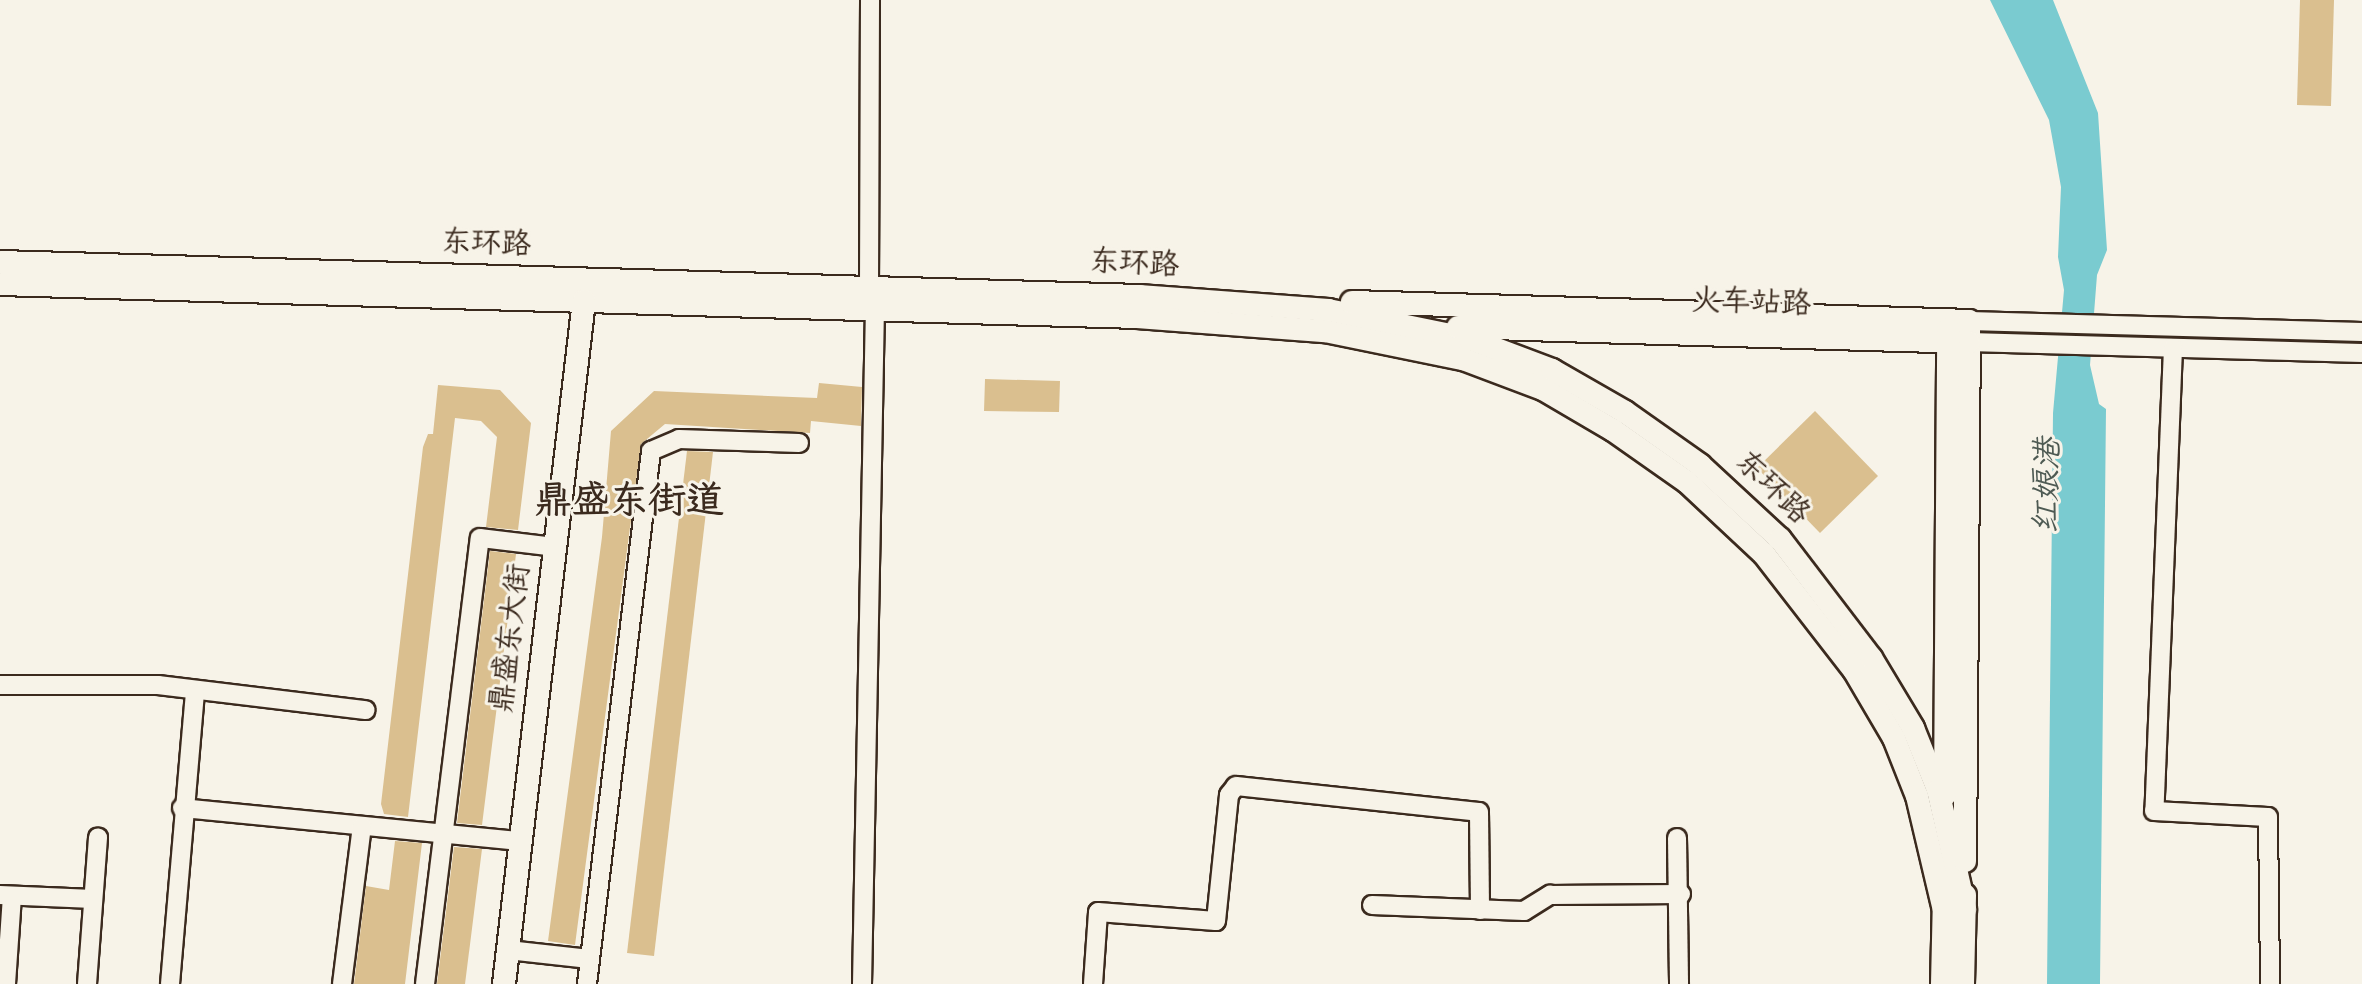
<!DOCTYPE html>
<meta charset="utf-8">
<style>
body{margin:0}
#map{position:relative;width:2362px;height:984px;overflow:hidden;background:#f7f3e8;font-family:"Gochi Hand","LXGW WenKai TC",sans-serif}
div>[style]{position:absolute}
.water>*{inset:0;background:#7acbd0}
.building>*{inset:0;background:#dabf8f}
.roads{filter:drop-shadow(2px 0 #3b2a1e) drop-shadow(-2px 0 #3b2a1e) drop-shadow(0 2px #3b2a1e) drop-shadow(0 -2px #3b2a1e)}
.minor>*{height:18px;margin:-9px;padding:0 9px;transform-origin:9px;border-radius:9px;background:#f7f3e8}
.major>*{height:22px;margin:-11px;padding:0 11px;transform-origin:11px;border-radius:11px;background:#f7f3e8}
span{translate:-50% -50%;white-space:nowrap;text-align:center;line-height:1.15;-webkit-text-stroke:6px #f7f3e8;paint-order:stroke}
.street-label{font-size:30px;color:#3b2a1e}
.water-label{font-size:32px;color:#4e5a53;font-style:italic}
.district-label{font-size:38px;color:#3b2a1e;font-weight:700}
</style>
<div id="map">
<div class="water">
<div style="clip-path:polygon(1990px 0,2053px 0,2098px 113px,2107px 250px,2097px 275px,2090px 365px,2099px 404px,2106px 409px,2100px 984px,2047px 984px,2053px 413px,2064px 290px,2058px 257px,2061px 187px,2049px 120px)"></div>
</div>
<div class="building">
<div style="clip-path:polygon(2300px 0,2334px 0,2331px 106px,2297px 105px)"></div>
<div style="clip-path:polygon(985px 379px,1060px 381px,1059px 412px,984px 411px)"></div>
<div style="clip-path:polygon(819px 383px,862px 387px,861px 426px,811px 421px,810px 433px,665px 424px,641px 444px,575px 945px,548px 941px,602px 537px,611px 431px,654px 391px,817px 398px)"></div>
<div style="clip-path:polygon(438px 385px,500px 390px,531px 423px,518px 530px,486px 527px,497px 437px,481px 421px,455px 418px,408px 817px,384px 814px,381px 804px,423px 447px,428px 434px,433px 434px)"></div>
<div style="clip-path:polygon(1815px 411px,1878px 476px,1820px 533px,1757px 468px)"></div>
<div style="clip-path:polygon(687px 451px,713px 452px,654px 956px,627px 953px)"></div>
<div style="clip-path:polygon(490px 551px,516px 554px,482px 825px,457px 823px)"></div>
<div style="clip-path:polygon(395px 841px,422px 843px,405px 984px,354px 984px,366px 886px,389px 890px)"></div>
<div style="clip-path:polygon(454px 847px,482px 849px,465px 984px,437px 984px)"></div>
</div>
<div class="roads">
<div class="minor">
<div style="left:869px;top:288px;width:288px;rotate:-89.8deg"></div>
<div style="left:1969px;top:321px;width:393px;rotate:1.6deg"></div>
<div style="left:1969px;top:342px;width:393px;rotate:1.6deg"></div>
<div style="left:2173px;top:348px;width:463px;rotate:92.3deg"></div>
<div style="left:2154px;top:811px;width:114px;rotate:3deg"></div>
<div style="left:2268px;top:817px;width:167px;rotate:89.3deg"></div>
<div style="left:0;top:685px;width:158px"></div>
<div style="left:158px;top:685px;width:209px;rotate:6.9deg"></div>
<div style="left:182px;top:808px;width:341px;rotate:5.6deg"></div>
<div style="left:1677px;top:838px;width:146px;rotate:89.2deg"></div>
<div style="left:0;top:895px;width:93px;rotate:2.5deg"></div>
<div style="left:1372px;top:905px;width:152px;rotate:2.3deg"></div>
<div style="left:1524px;top:911px;width:31px;rotate:-32deg"></div>
<div style="left:1550px;top:895px;width:131px;rotate:-0.4deg"></div>
<div style="left:508px;top:950px;width:82px;rotate:6.3deg"></div>
<div style="left:6px;top:984px;width:88px;rotate:-86.1deg"></div>
<div style="left:87px;top:984px;width:147px;rotate:-85.7deg"></div>
<div style="left:170px;top:984px;width:292px;rotate:-85.1deg"></div>
<div style="left:342px;top:984px;width:159px;rotate:-82.8deg"></div>
<div style="left:425px;top:984px;width:449px;rotate:-83deg"></div>
<div style="left:480px;top:538px;width:76px;rotate:6.8deg"></div>
<div style="left:587px;top:984px;width:537px;rotate:-83.15deg"></div>
<div style="left:651px;top:451px;width:30px;rotate:-23deg"></div>
<div style="left:679px;top:439px;width:120px;rotate:1.9deg"></div>
<div style="left:862px;top:984px;width:675px;rotate:-88.9deg"></div>
<div style="left:1093px;top:984px;width:72px;rotate:-86deg"></div>
<div style="left:1098px;top:912px;width:118px;rotate:4.4deg"></div>
<div style="left:1216px;top:921px;width:127px;rotate:-84.1deg"></div>
<div style="left:1229px;top:795px;width:11px;rotate:-52deg"></div>
<div style="left:1236px;top:786px;width:244px;rotate:6.1deg"></div>
<div style="left:1479px;top:812px;width:98px;rotate:89.4deg"></div>
</div>
<div class="major">
<div style="left:0;top:262px;width:1140px;rotate:1.71deg"></div>
<div style="left:1139px;top:296px;width:190px;rotate:4.2deg"></div>
<div style="left:1328px;top:310px;width:145px;rotate:11.5deg"></div>
<div style="left:1470px;top:339px;width:88px;rotate:20.7deg"></div>
<div style="left:1552px;top:370px;width:84px;rotate:29.9deg"></div>
<div style="left:1625px;top:412px;width:92px;rotate:35.2deg"></div>
<div style="left:1700px;top:465px;width:109px;rotate:42.8deg"></div>
<div style="left:1780px;top:539px;width:150px;rotate:52.6deg"></div>
<div style="left:1871px;top:658px;width:82px;rotate:59deg"></div>
<div style="left:1913px;top:728px;width:67px;rotate:68deg"></div>
<div style="left:1938px;top:790px;width:122px;rotate:77.2deg"></div>
<div style="left:0;top:284px;width:1137px;rotate:1.66deg"></div>
<div style="left:1137px;top:317px;width:189px;rotate:4.3deg"></div>
<div style="left:1325px;top:331px;width:141px;rotate:11.5deg"></div>
<div style="left:1463px;top:359px;width:85px;rotate:20.6deg"></div>
<div style="left:1543px;top:389px;width:81px;rotate:30.4deg"></div>
<div style="left:1613px;top:430px;width:90px;rotate:35.1deg"></div>
<div style="left:1687px;top:482px;width:105px;rotate:43.1deg"></div>
<div style="left:1764px;top:554px;width:147px;rotate:52.2deg"></div>
<div style="left:1854px;top:670px;width:79px;rotate:59.5deg"></div>
<div style="left:1894px;top:738px;width:62px;rotate:68.4deg"></div>
<div style="left:1917px;top:796px;width:117px;rotate:76.7deg"></div>
<div style="left:1352px;top:302px;width:617px;rotate:1.76deg"></div>
<div style="left:1969px;top:321px;width:540px;rotate:90.42deg"></div>
<div style="left:1458px;top:327px;width:511px;rotate:1.68deg"></div>
<div style="left:1945px;top:795px;width:466px;rotate:-89.6deg"></div>
<div style="left:504px;top:984px;width:688px;rotate:-83.32deg"></div>
<div style="left:1942px;top:984px;width:87px;rotate:-88.7deg"></div>
<div style="left:1963px;top:984px;width:89px;rotate:-88.7deg"></div>
</div>
</div>
<div class="street-label">
<span style="left:486px;top:247px;rotate:2deg">东环路</span>
<span style="left:1134px;top:267px;rotate:3deg">东环路</span>
<span style="left:1751px;top:306px;rotate:2deg">火车站路</span>
<span style="left:1770px;top:490px;rotate:44deg">东环路</span>
<span style="left:514px;top:639px;rotate:-83deg">鼎盛东大街</span>
</div>
<div class="water-label">
<span style="left:2051px;top:486px;rotate:-89deg">红娘港</span>
</div>
<div class="district-label">
<span style="left:629px;top:506px">鼎盛东街道</span>
</div>
</div>
